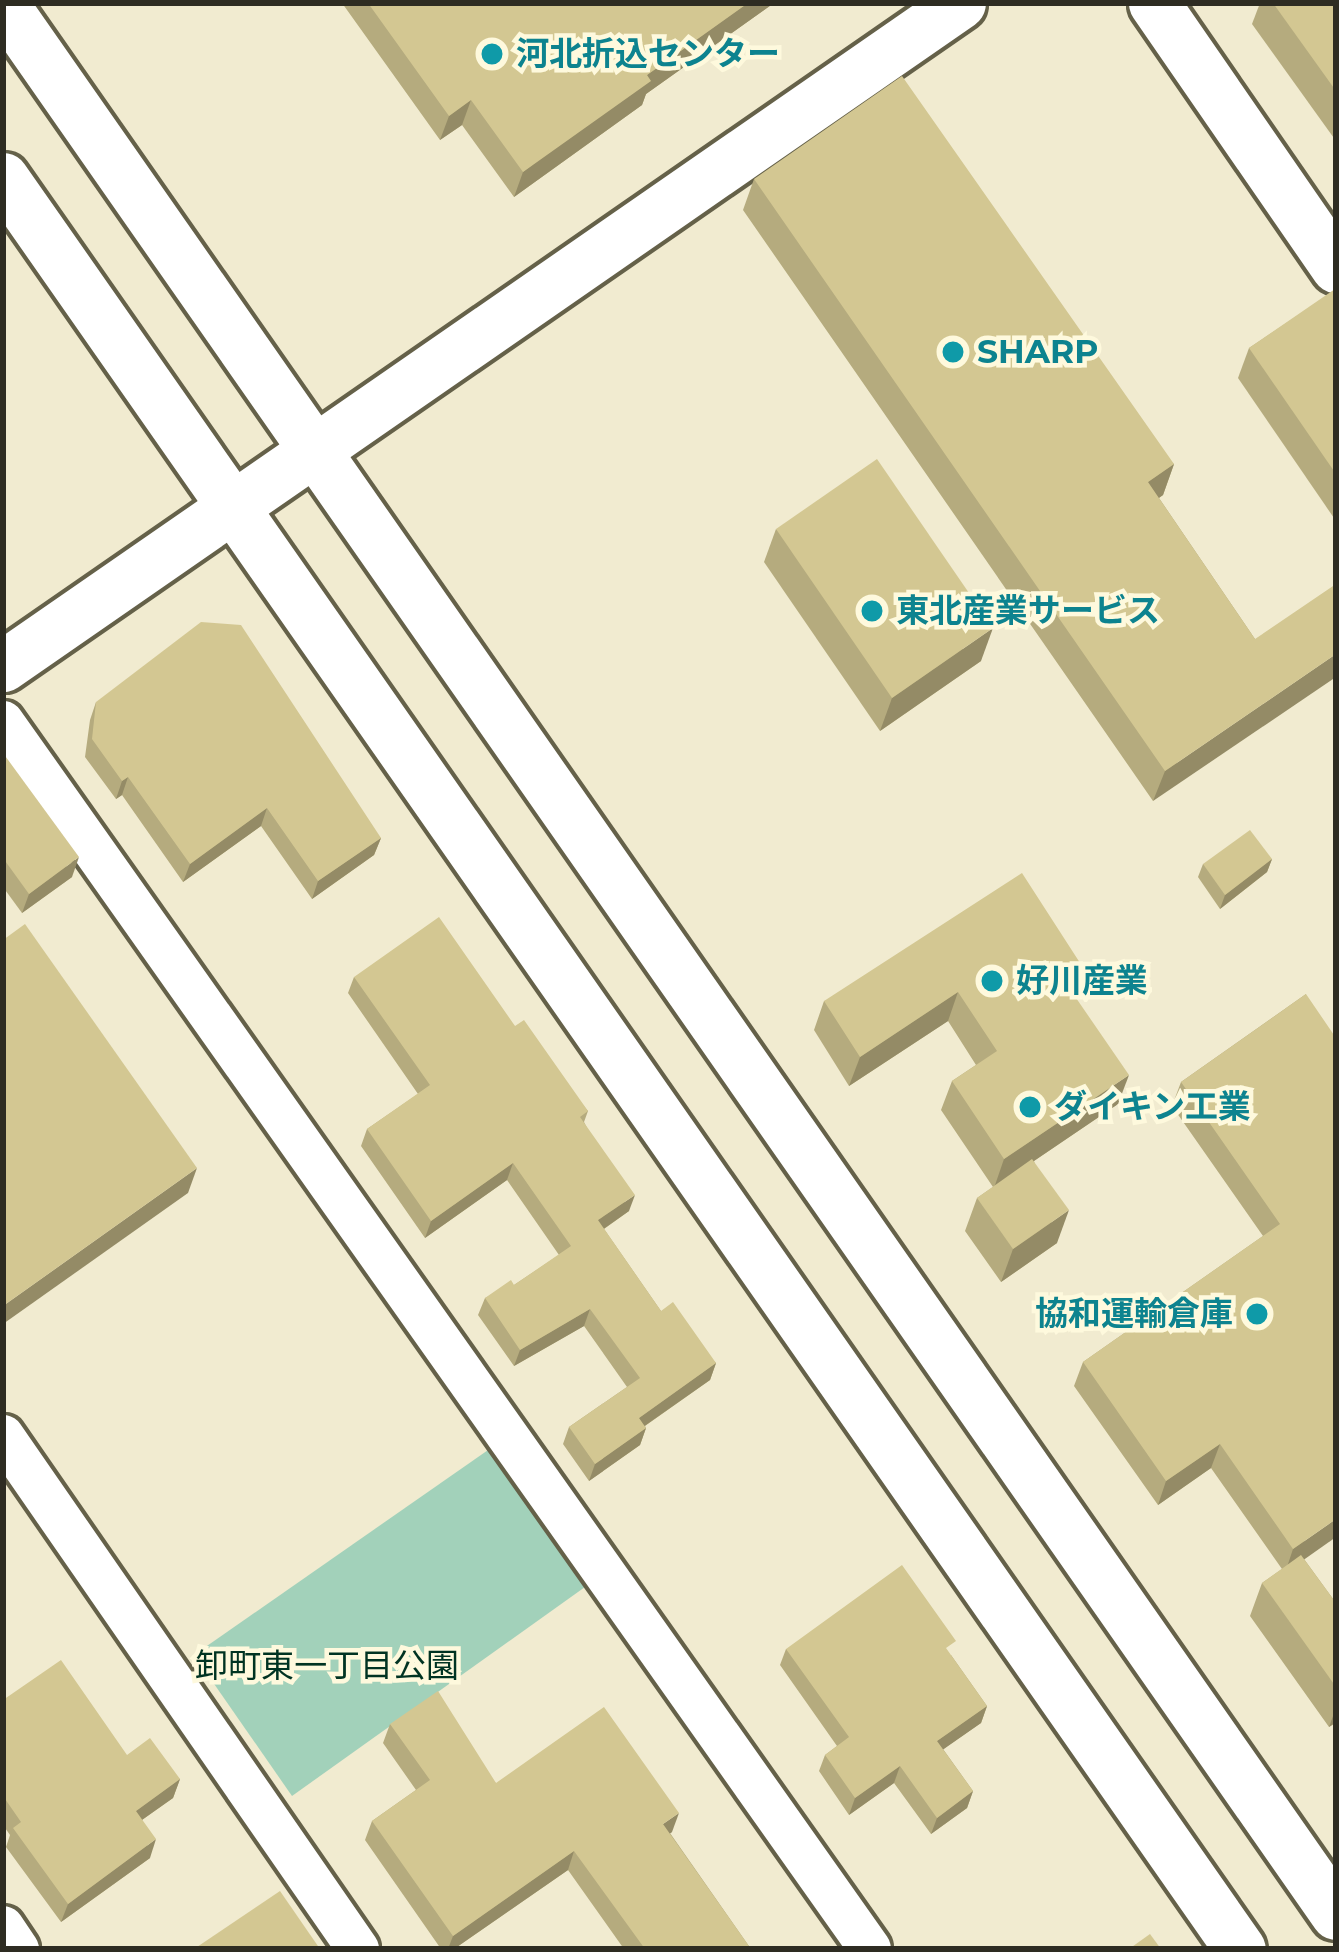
<!DOCTYPE html>
<meta charset="utf-8">
<style>
body{margin:0}
#map{position:relative;width:1339px;height:1952px;overflow:hidden;background:#f1ebd0;font-family:Montserrat,"Noto Sans JP",sans-serif}
div>[style]{position:absolute}
.green>*{inset:0;background:#a2d1ba}
.roads{filter:drop-shadow(3px 0 #656149) drop-shadow(-3px 0 #656149) drop-shadow(0 3px #656149) drop-shadow(0 -3px #656149)}
.minor>*{height:42px;margin:-21px;padding:0 21px;transform-origin:21px;border-radius:21px;background:#fff}
.tertiary>*{height:51px;margin:-25.5px;padding:0 25.5px;transform-origin:25.5px;border-radius:25.5px;background:#fff}
.wall>*{inset:0;background:#b5ab7e}
.shaded-wall>*{inset:0;background:#948b66}
.building>*{inset:0;background:#d3c792}
.dots>*{width:33px;height:33px;translate:-50% -50%;box-sizing:border-box;border:6px solid #fef9dd;border-radius:50%}
span{translate:-50% -50%;white-space:nowrap;text-align:center;line-height:1.15;-webkit-text-stroke:9px #fef9dd;paint-order:stroke}
.culture-label{font-size:33px;color:#0d838f;font-weight:700}
.left{translate:0 -50%;text-align:left}
.right{translate:-100% -50%;text-align:right}
.park-label{font-size:33px;color:#032}
.frame{position:absolute;inset:0;border:6px solid #2e2c22;pointer-events:none}
</style>
<div id="map">
<div class="green">
<div style="clip-path:polygon(491px 1448px,585px 1587px,292px 1796px,194px 1655px)"></div>
</div>
<div class="roads">
<div class="minor">
<div style="left:3px;top:722px;width:1502px;rotate:54.75deg"></div>
<div style="left:3px;top:1436px;width:624px;rotate:55.32deg"></div>
<div style="left:3px;top:1927px;width:27px;rotate:56deg"></div>
</div>
<div class="tertiary">
<div style="left:1154px;top:3px;width:321px;rotate:55.4deg"></div>
<div style="left:3px;top:4px;width:2329px;rotate:55.09deg"></div>
<div style="left:3px;top:178px;width:2160px;rotate:55.07deg"></div>
<div style="left:3px;top:666px;width:1164px;rotate:-34.71deg"></div>
</div>
</div>
<div class="wall">
<div style="clip-path:polygon(342px 3px,774px 3px,646px 94px,642px 105px,514px 197px,462px 125px,440px 140px)"></div>
<div style="clip-path:polygon(1260px 3px,1336px 3px,1336px 141px,1252px 24px)"></div>
<div style="clip-path:polygon(754px 179px,1174px 464px,1163px 495px,1159px 498px,1255px 639px,1153px 801px,743px 210px)"></div>
<div style="clip-path:polygon(1336px 290px,1336px 521px,1238px 378px,1249px 348px)"></div>
<div style="clip-path:polygon(776px 529px,981px 661px,880px 731px,764px 562px)"></div>
<div style="clip-path:polygon(96px 702px,381px 838px,374px 855px,312px 899px,261px 826px,183px 882px,122px 795px,116px 799px,85px 757px,90px 720px)"></div>
<div style="clip-path:polygon(3px 753px,72px 877px,22px 913px,3px 887px)"></div>
<div style="clip-path:polygon(1272px 859px,1267px 872px,1220px 909px,1198px 877px,1203px 864px)"></div>
<div style="clip-path:polygon(1082px 966px,1073px 993px,1118px 1104px,1034px 1161px,1057px 1243px,1001px 1282px,965px 1231px,977px 1198px,993px 1187px,941px 1110px,952px 1081px,976px 1065px,948px 1021px,849px 1086px,814px 1030px,824px 1001px)"></div>
<div style="clip-path:polygon(354px 977px,515px 1026px,588px 1111px,584px 1122px,629px 1211px,604px 1229px,661px 1311px,716px 1363px,710px 1380px,645px 1426px,646px 1428px,640px 1445px,589px 1481px,563px 1444px,569px 1427px,627px 1387px,584px 1326px,514px 1366px,478px 1315px,485px 1298px,514px 1285px,559px 1255px,507px 1180px,425px 1238px,361px 1146px,367px 1129px,418px 1094px,348px 993px)"></div>
<div style="clip-path:polygon(1306px 994px,1304px 1559px,1336px 1603px,1336px 1723px,1329px 1727px,1250px 1616px,1262px 1583px,1282px 1569px,1211px 1468px,1158px 1505px,1074px 1386px,1083px 1362px,1263px 1236px,1172px 1106px,1181px 1082px)"></div>
<div style="clip-path:polygon(786px 1649px,951px 1655px,987px 1706px,981px 1723px,943px 1749px,973px 1791px,967px 1808px,931px 1834px,894px 1783px,849px 1815px,819px 1771px,825px 1755px,837px 1746px,780px 1665px)"></div>
<div style="clip-path:polygon(3px 1700px,180px 1779px,173px 1798px,142px 1820px,150px 1858px,61px 1922px,6px 1847px,10px 1835px,3px 1825px)"></div>
<div style="clip-path:polygon(390px 1724px,496px 1783px,672px 1832px,670px 1833px,751px 1949px,624px 1949px,568px 1870px,454px 1949px,441px 1949px,365px 1840px,372px 1821px,416px 1790px,383px 1743px)"></div>
</div>
<div class="shaded-wall">
<div style="clip-path:polygon(748px 3px,774px 3px,646px 94px,642px 105px,514px 197px,523px 172px,647px 75px)"></div>
<div style="clip-path:polygon(471px 100px,462px 125px,440px 140px,449px 116px)"></div>
<div style="clip-path:polygon(1174px 464px,1163px 495px,1137px 513px,1148px 482px)"></div>
<div style="clip-path:polygon(993px 628px,981px 661px,880px 731px,892px 698px)"></div>
<div style="clip-path:polygon(1336px 654px,1336px 677px,1153px 801px,1165px 771px)"></div>
<div style="clip-path:polygon(128px 777px,122px 795px,116px 799px,122px 781px)"></div>
<div style="clip-path:polygon(267px 808px,261px 826px,183px 882px,190px 864px)"></div>
<div style="clip-path:polygon(381px 838px,374px 855px,312px 899px,318px 881px)"></div>
<div style="clip-path:polygon(79px 857px,72px 877px,22px 913px,29px 894px)"></div>
<div style="clip-path:polygon(1272px 859px,1267px 872px,1220px 909px,1225px 895px)"></div>
<div style="clip-path:polygon(1082px 966px,1072px 995px,1063px 979px)"></div>
<div style="clip-path:polygon(958px 992px,948px 1021px,849px 1086px,860px 1057px)"></div>
<div style="clip-path:polygon(1129px 1075px,1118px 1104px,994px 1188px,1004px 1159px)"></div>
<div style="clip-path:polygon(513px 1163px,507px 1180px,425px 1238px,431px 1221px)"></div>
<div style="clip-path:polygon(197px 1168px,188px 1193px,3px 1324px,3px 1306px)"></div>
<div style="clip-path:polygon(635px 1195px,629px 1211px,592px 1237px,598px 1220px)"></div>
<div style="clip-path:polygon(1069px 1210px,1057px 1243px,1001px 1282px,1013px 1249px)"></div>
<div style="clip-path:polygon(590px 1309px,584px 1326px,514px 1366px,520px 1350px)"></div>
<div style="clip-path:polygon(716px 1363px,710px 1380px,633px 1434px,639px 1418px)"></div>
<div style="clip-path:polygon(646px 1428px,640px 1445px,589px 1481px,595px 1464px)"></div>
<div style="clip-path:polygon(1220px 1444px,1211px 1468px,1158px 1505px,1166px 1481px)"></div>
<div style="clip-path:polygon(1336px 1519px,1336px 1537px,1285px 1573px,1293px 1549px)"></div>
<div style="clip-path:polygon(987px 1706px,981px 1723px,931px 1758px,937px 1741px)"></div>
<div style="clip-path:polygon(1336px 1708px,1336px 1722px,1329px 1727px)"></div>
<div style="clip-path:polygon(900px 1766px,894px 1783px,849px 1815px,855px 1798px)"></div>
<div style="clip-path:polygon(180px 1779px,173px 1798px,129px 1829px,136px 1811px)"></div>
<div style="clip-path:polygon(973px 1791px,967px 1808px,931px 1834px,937px 1818px)"></div>
<div style="clip-path:polygon(679px 1813px,672px 1832px,657px 1843px,663px 1824px)"></div>
<div style="clip-path:polygon(156px 1839px,150px 1858px,61px 1922px,68px 1904px)"></div>
<div style="clip-path:polygon(574px 1851px,568px 1870px,454px 1949px,448px 1949px,453px 1936px)"></div>
</div>
<div class="building">
<div style="clip-path:polygon(368px 3px,748px 3px,647px 75px,651px 81px,523px 172px,471px 100px,449px 116px)"></div>
<div style="clip-path:polygon(1273px 3px,1336px 3px,1336px 91px)"></div>
<div style="clip-path:polygon(902px 76px,1174px 464px,1148px 482px,1255px 639px,1336px 584px,1336px 654px,1165px 771px,754px 179px)"></div>
<div style="clip-path:polygon(1335px 289px,1336px 290px,1336px 474px,1249px 348px)"></div>
<div style="clip-path:polygon(877px 459px,993px 628px,892px 698px,776px 529px)"></div>
<div style="clip-path:polygon(201px 622px,241px 625px,381px 838px,318px 881px,267px 808px,190px 864px,128px 777px,122px 781px,92px 739px,96px 702px)"></div>
<div style="clip-path:polygon(3px 753px,79px 857px,29px 894px,3px 858px)"></div>
<div style="clip-path:polygon(1250px 830px,1272px 859px,1225px 895px,1203px 864px)"></div>
<div style="clip-path:polygon(1022px 873px,1082px 966px,1063px 979px,1129px 1075px,1004px 1159px,952px 1081px,997px 1051px,958px 992px,860px 1057px,824px 1001px)"></div>
<div style="clip-path:polygon(439px 917px,515px 1026px,524px 1020px,588px 1111px,580px 1117px,635px 1195px,598px 1220px,661px 1311px,673px 1302px,716px 1363px,639px 1418px,646px 1428px,595px 1464px,569px 1427px,640px 1378px,590px 1309px,520px 1350px,485px 1298px,511px 1280px,514px 1285px,571px 1246px,513px 1163px,431px 1221px,367px 1129px,430px 1085px,354px 977px)"></div>
<div style="clip-path:polygon(25px 924px,197px 1168px,3px 1306px,3px 940px)"></div>
<div style="clip-path:polygon(1306px 994px,1336px 1038px,1336px 1519px,1293px 1549px,1220px 1444px,1166px 1481px,1083px 1362px,1280px 1224px,1181px 1082px)"></div>
<div style="clip-path:polygon(1032px 1159px,1069px 1210px,1013px 1249px,977px 1198px)"></div>
<div style="clip-path:polygon(1301px 1555px,1336px 1603px,1336px 1687px,1262px 1583px)"></div>
<div style="clip-path:polygon(902px 1565px,956px 1641px,946px 1648px,987px 1706px,937px 1741px,973px 1791px,937px 1818px,900px 1766px,855px 1798px,825px 1755px,849px 1737px,786px 1649px)"></div>
<div style="clip-path:polygon(61px 1660px,127px 1755px,150px 1738px,180px 1779px,136px 1811px,156px 1839px,68px 1904px,13px 1828px,21px 1822px,3px 1796px,3px 1700px)"></div>
<div style="clip-path:polygon(438px 1691px,496px 1783px,604px 1707px,679px 1813px,663px 1824px,751px 1949px,645px 1949px,574px 1851px,453px 1936px,372px 1821px,430px 1780px,390px 1724px)"></div>
<div style="clip-path:polygon(280px 1891px,320px 1949px,194px 1949px)"></div>
<div style="clip-path:polygon(1150px 1934px,1161px 1949px,1129px 1949px)"></div>
</div>
<div class="dots">
<div style="left:492px;top:54px;background:#0f9aa8"></div>
<div style="left:953px;top:352px;background:#0f9aa8"></div>
<div style="left:872px;top:611px;background:#0f9aa8"></div>
<div style="left:992px;top:981px;background:#0f9aa8"></div>
<div style="left:1030px;top:1107px;background:#0f9aa8"></div>
<div style="left:1257px;top:1314px;background:#0f9aa8"></div>
</div>
<div class="culture-label">
<span class="left" style="left:516px;top:54px">河北折込センター</span>
<span class="left" style="left:977px;top:352px">SHARP</span>
<span class="left" style="left:896px;top:611px">東北産業サービス</span>
<span class="left" style="left:1016px;top:981px">好川産業</span>
<span class="left" style="left:1054px;top:1107px">ダイキン工業</span>
<span class="right" style="left:1233px;top:1314px">協和運輸倉庫</span>
</div>
<div class="park-label">
<span style="left:327px;top:1666px">卸町東一丁目公園</span>
</div>
<div class="frame"></div>
</div>
